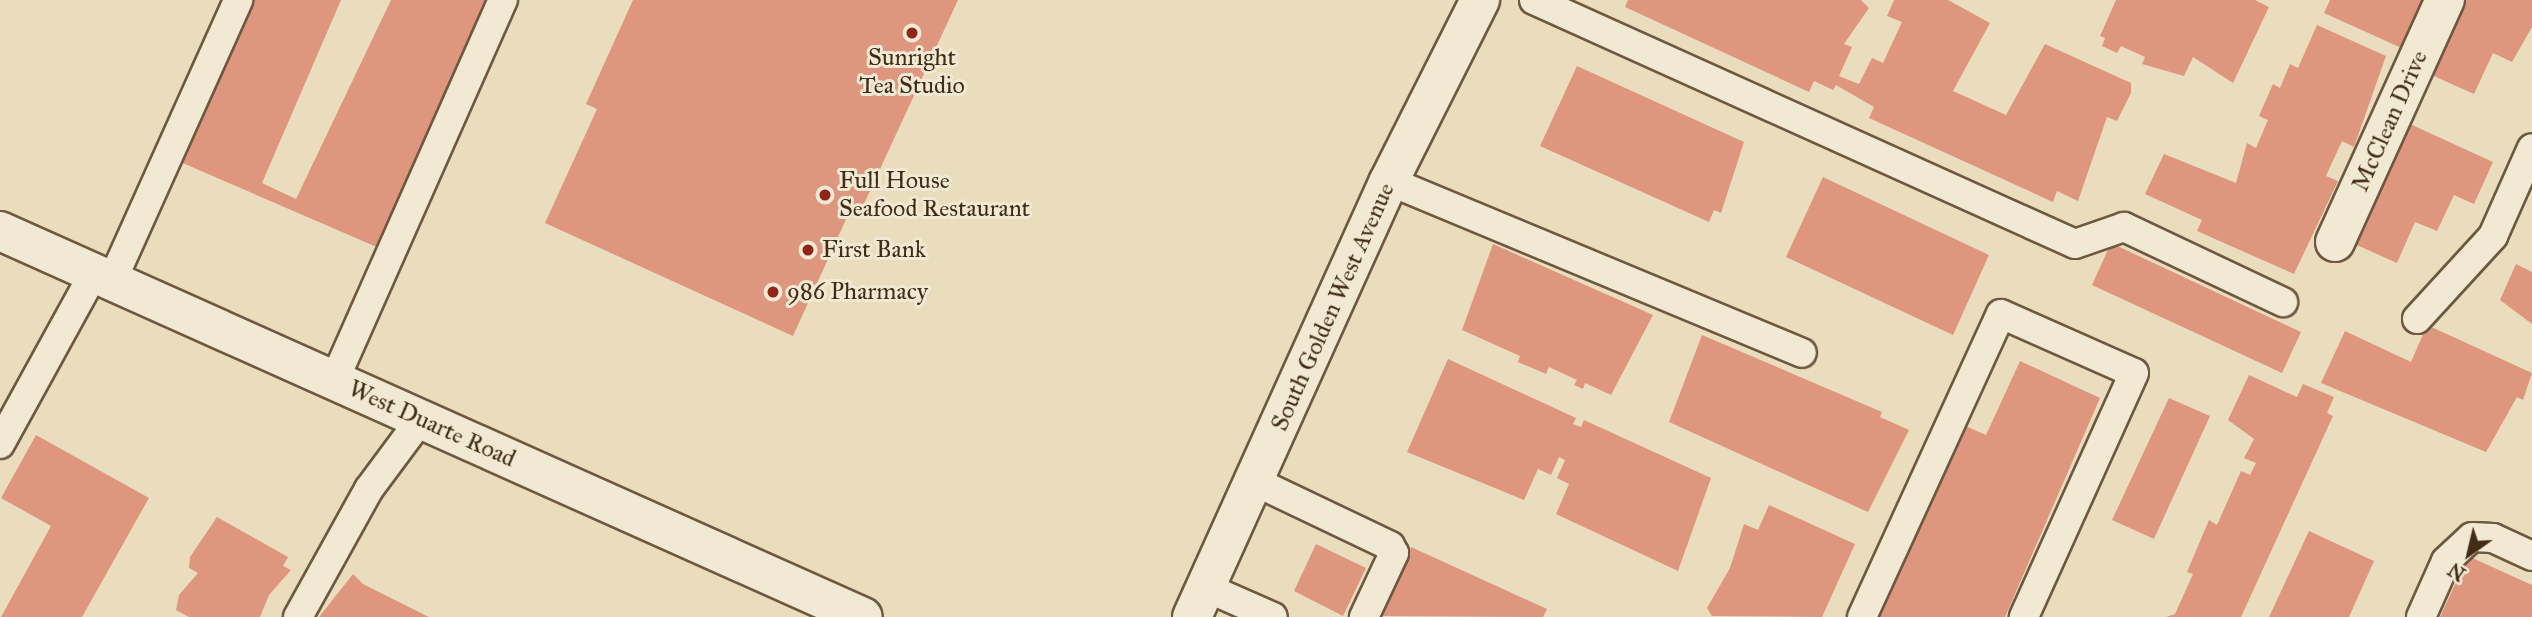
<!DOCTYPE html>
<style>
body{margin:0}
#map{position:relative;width:2532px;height:617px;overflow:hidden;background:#eaddbd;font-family:"IM FELL Great Primer",serif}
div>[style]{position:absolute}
.building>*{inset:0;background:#df967f}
.roads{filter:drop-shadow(2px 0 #6d5840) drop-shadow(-2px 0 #6d5840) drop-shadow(0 2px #6d5840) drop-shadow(0 -2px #6d5840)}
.service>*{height:28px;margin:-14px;padding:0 14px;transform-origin:14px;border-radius:14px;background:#f1e9d4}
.minor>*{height:38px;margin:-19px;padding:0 19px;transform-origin:19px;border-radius:19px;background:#f1e9d4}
.tertiary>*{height:38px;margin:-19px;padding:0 19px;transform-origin:19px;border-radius:19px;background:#f1e9d4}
.secondary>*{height:38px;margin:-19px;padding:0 19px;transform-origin:19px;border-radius:19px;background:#f1e9d4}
.dots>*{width:19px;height:19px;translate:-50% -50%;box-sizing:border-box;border:4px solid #f1e9d4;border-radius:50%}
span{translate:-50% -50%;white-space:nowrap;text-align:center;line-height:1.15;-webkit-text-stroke:6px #f1e9d4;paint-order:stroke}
.poi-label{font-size:24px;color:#432c16}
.left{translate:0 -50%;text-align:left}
.street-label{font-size:24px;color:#432c16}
.north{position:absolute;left:2434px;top:519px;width:70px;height:70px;-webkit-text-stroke:5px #f1e9d4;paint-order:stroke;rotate:214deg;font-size:19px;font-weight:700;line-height:28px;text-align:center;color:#432c16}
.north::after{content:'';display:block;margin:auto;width:24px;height:32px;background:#432c16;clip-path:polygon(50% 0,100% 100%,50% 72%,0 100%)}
</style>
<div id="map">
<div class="building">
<div style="clip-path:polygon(246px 0,341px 0,262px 183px,296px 199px,391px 0,486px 0,379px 248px,178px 161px)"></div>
<div style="clip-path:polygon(633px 0,958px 0,857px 219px,848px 215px,793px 336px,545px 223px,597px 109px,586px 104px)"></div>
<div style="clip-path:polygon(1628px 0,1861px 0,1869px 8px,1844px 44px,1852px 47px,1839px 76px,1859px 84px,1872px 58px,1883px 63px,1902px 22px,1887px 16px,1894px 0,1948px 0,1990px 23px,1953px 91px,2006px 115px,2045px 44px,2131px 83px,2131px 93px,2117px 121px,2107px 117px,2078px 201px,2057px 191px,2053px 202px,1869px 118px,1874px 107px,1836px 85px,1833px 90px,1814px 81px,1809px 92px,1625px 7px)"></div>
<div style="clip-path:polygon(2116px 0,2255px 0,2269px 7px,2233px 83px,2193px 57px,2184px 76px,2142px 64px,2145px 57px,2121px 46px,2117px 53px,2102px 46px,2105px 38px,2100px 36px)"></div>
<div style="clip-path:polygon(2330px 0,2442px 0,2417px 55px,2324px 13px)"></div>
<div style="clip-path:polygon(2460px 0,2532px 0,2532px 27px,2512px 62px,2493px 53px,2474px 94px,2427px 73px)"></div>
<div style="clip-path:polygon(2317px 25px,2386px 56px,2354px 147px,2342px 141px,2326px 176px,2338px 181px,2294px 274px,2197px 231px,2202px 220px,2145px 194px,2164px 154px,2236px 183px,2247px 143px,2256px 148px,2268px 120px,2259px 116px,2273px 84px,2280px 88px,2290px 64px,2298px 68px)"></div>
<div style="clip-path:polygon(1577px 66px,1744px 142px,1721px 213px,1714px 210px,1709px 222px,1540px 146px)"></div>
<div style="clip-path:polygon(2410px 124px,2493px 162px,2474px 204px,2454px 195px,2437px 231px,2415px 222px,2397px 263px,2350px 242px)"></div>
<div style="clip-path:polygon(1823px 177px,1989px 255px,1953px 335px,1786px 257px)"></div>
<div style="clip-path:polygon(2111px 243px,2301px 332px,2282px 373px,2092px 285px)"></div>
<div style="clip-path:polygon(1493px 244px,1653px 315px,1611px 395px,1585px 383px,1583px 389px,1574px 385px,1577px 380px,1549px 367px,1546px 374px,1518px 362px,1520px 356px,1462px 330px)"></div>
<div style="clip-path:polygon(2516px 264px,2532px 272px,2532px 324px,2500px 300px)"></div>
<div style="clip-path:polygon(2427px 325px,2532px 373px,2523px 400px,2517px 397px,2486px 452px,2321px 383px,2345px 331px,2411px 362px)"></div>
<div style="clip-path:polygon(1702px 335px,1882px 412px,1880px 417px,1909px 430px,1868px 512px,1669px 422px)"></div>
<div style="clip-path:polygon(1448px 359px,1576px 418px,1573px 424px,1581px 427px,1584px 420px,1711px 478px,1678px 571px,1556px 514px,1569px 484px,1557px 478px,1565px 460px,1559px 457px,1551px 475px,1538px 469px,1524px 500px,1407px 452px)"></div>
<div style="clip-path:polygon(2020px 361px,2100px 398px,2005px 617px,1875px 617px,1963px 425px,1986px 435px)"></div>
<div style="clip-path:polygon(2249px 375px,2297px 397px,2303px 384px,2334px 397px,2327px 413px,2333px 416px,2241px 617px,2166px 617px,2175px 614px,2193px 574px,2187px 572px,2209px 520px,2217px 525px,2241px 471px,2250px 475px,2256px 463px,2244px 458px,2254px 439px,2228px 420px)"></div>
<div style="clip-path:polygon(2169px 398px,2210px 416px,2154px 539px,2112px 520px)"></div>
<div style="clip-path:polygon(36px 435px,149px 498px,82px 617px,1px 617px,51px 526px,1px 498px)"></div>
<div style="clip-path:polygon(1769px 505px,1855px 544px,1822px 617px,1712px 616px,1707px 608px,1730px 568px,1744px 524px,1758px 530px)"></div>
<div style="clip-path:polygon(217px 517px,288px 557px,283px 566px,291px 570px,269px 595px,260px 617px,189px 617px,176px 610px,179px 595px,198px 573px,189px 568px,190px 557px)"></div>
<div style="clip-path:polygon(2309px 531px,2374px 561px,2349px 617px,2269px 617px)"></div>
<div style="clip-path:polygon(1316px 544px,1366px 568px,1343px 616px,1294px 591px)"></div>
<div style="clip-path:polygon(1411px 547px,1547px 609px,1543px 617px,1380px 616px)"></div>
<div style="clip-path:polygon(2468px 556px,2532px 585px,2532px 617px,2440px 617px)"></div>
<div style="clip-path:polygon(353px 574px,363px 584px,429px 617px,319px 617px)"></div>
</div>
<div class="roads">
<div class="service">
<div style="left:1534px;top:0;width:593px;rotate:24.28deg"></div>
<div style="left:2075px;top:244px;width:52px;rotate:-19.1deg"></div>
<div style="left:2124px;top:227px;width:176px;rotate:25.3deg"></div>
<div style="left:1389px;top:181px;width:447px;rotate:22.6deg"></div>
<div style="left:112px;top:281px;width:308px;rotate:-65.8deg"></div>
<div style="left:2417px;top:319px;width:113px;rotate:-47.5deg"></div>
<div style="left:2493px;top:236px;width:96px;rotate:-66.1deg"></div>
<div style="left:334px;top:381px;width:417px;rotate:-66.1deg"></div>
<div style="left:0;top:444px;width:195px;rotate:-61.2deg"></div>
<div style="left:1254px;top:481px;width:151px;rotate:25.5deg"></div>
<div style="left:1390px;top:546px;width:8px;rotate:60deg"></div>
<div style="left:1394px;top:553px;width:71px;rotate:115.1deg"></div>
<div style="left:1205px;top:587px;width:74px;rotate:23.8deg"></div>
<div style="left:298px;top:617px;width:146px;rotate:-61deg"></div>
<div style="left:369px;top:489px;width:87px;rotate:-53.4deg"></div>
<div style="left:1862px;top:617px;width:333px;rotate:-65.4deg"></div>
<div style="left:2001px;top:314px;width:145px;rotate:23.9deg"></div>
<div style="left:2134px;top:373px;width:268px;rotate:114.3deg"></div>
<div style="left:2421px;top:617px;width:61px;rotate:-65.9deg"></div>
<div style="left:2446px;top:561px;width:35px;rotate:-43deg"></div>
<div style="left:2472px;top:537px;width:21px;rotate:3deg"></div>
<div style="left:2493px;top:538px;width:43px;rotate:24.8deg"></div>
</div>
<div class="minor">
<div style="left:2335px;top:242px;width:266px;rotate:-65.6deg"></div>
</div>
<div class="tertiary">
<div style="left:1192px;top:617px;width:478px;rotate:-65.7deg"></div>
<div style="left:1389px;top:181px;width:203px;rotate:-63.3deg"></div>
</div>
<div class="secondary">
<div style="left:0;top:231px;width:945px;rotate:24.1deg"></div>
</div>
</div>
<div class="dots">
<div style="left:912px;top:33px;background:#8f2418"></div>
<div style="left:825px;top:195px;background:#8f2418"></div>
<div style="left:808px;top:250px;background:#8f2418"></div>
<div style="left:773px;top:292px;background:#8f2418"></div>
</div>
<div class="poi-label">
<span style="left:912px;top:72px">Sunright<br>Tea Studio</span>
<span class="left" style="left:839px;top:195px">Full House<br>Seafood Restaurant</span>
<span class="left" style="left:822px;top:250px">First Bank</span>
<span class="left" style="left:787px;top:292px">986 Pharmacy</span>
</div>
<div class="street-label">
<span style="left:2390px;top:121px;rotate:-66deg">McClean Drive</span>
<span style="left:1333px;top:307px;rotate:-66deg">South Golden West Avenue</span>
<span style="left:432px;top:424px;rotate:24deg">West Duarte Road</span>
</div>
<div class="north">N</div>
</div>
